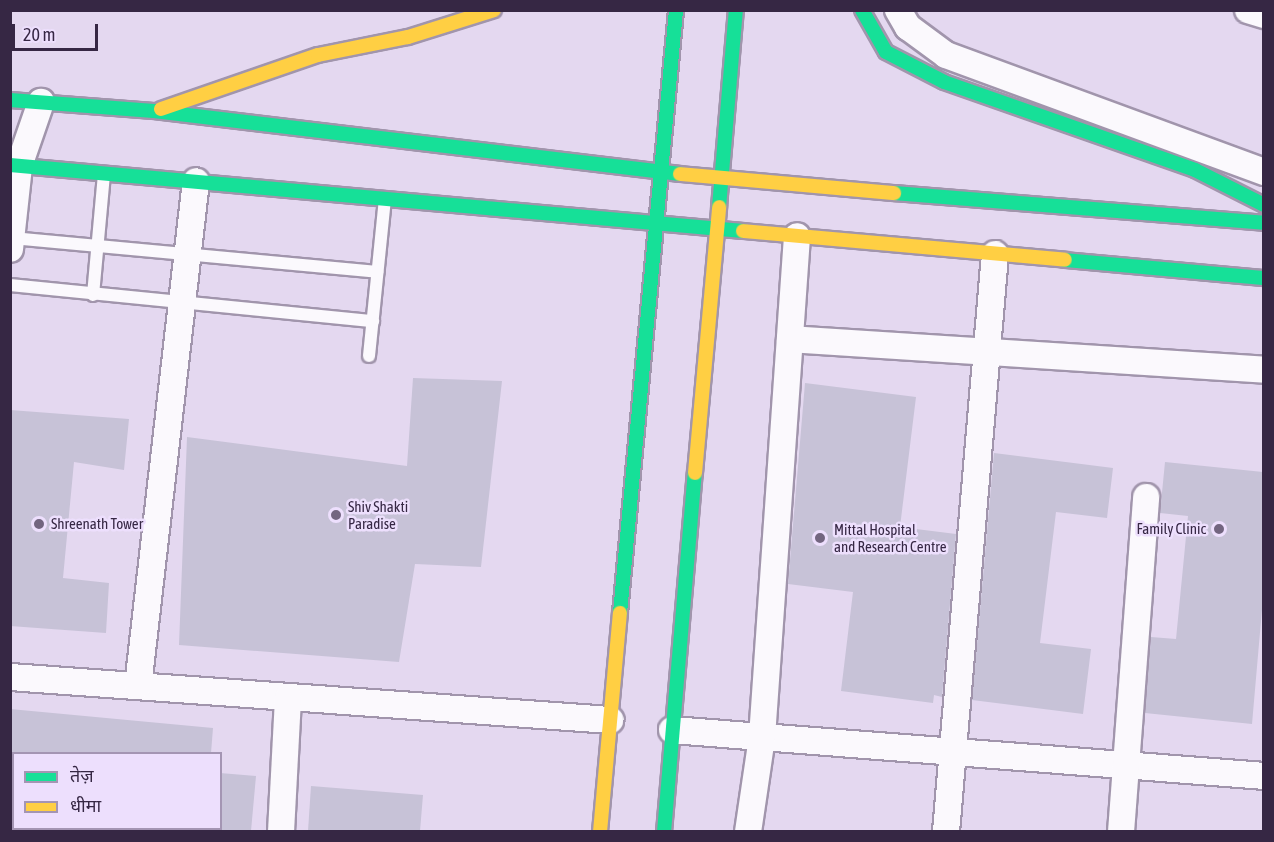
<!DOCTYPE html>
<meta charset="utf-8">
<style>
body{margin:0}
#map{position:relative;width:1274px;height:842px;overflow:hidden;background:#e4d8f0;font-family:"Asap Condensed","Noto Sans Devanagari",sans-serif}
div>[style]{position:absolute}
.building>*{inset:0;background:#c7c2d7}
.roads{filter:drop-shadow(2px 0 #a195ac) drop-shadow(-2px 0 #a195ac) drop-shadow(0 2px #a195ac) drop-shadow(0 -2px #a195ac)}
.lane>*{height:12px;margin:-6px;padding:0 6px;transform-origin:6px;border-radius:6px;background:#fbf9fd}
.street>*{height:26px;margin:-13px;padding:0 13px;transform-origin:13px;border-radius:13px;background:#fbf9fd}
.fast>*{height:14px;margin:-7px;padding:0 7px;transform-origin:7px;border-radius:7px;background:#16e098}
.slow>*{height:14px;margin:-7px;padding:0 7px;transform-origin:7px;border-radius:7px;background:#ffcf43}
.dots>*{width:16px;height:16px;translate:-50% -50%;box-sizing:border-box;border:3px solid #eddffd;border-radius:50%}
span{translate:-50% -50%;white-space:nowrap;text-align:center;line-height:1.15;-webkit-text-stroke:5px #eddffd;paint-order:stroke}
.poi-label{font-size:15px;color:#362744}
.left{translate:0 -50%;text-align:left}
.right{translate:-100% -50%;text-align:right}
.frame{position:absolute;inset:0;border:12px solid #362744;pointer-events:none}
.legend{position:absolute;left:12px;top:752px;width:210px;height:78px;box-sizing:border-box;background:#eddffd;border:2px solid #a495b3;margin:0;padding:8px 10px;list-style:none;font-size:18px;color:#362744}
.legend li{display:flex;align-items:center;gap:12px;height:30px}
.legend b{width:30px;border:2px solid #a495b3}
.scale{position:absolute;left:12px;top:24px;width:86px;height:27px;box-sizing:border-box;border:3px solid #362744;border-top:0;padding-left:8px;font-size:18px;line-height:21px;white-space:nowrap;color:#362744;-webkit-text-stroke:4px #eddffd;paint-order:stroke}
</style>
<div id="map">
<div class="building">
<div style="clip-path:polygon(413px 378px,502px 381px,481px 567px,415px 564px,399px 662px,179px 645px,187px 437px,407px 466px)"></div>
<div style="clip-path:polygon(805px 383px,916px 397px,900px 527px,956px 534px,942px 697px,934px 695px,933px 703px,841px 691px,853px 592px,788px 584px)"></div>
<div style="clip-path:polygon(10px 410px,129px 419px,124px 470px,74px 462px,63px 578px,109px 583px,106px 633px,10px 626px)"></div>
<div style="clip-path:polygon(994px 453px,1113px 468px,1107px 518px,1056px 512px,1040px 643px,1091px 649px,1083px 714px,972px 700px)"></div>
<div style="clip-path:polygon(1165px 462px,1263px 472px,1263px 598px,1252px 724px,1145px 713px,1151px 637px,1176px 639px,1188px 516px,1160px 513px)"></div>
<div style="clip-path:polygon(10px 709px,213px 728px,211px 753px,10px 753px)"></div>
<div style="clip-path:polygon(220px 773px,256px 776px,251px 831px,220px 831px)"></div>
<div style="clip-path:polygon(311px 786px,423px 795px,420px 831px,308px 831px)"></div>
</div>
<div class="roads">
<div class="lane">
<div style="left:12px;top:238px;width:367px;rotate:5.3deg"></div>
<div style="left:10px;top:285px;width:365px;rotate:5.7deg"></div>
<div style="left:93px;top:295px;width:121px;rotate:-84.8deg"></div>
<div style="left:369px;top:356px;width:158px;rotate:-84.2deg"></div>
</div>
<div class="street">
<div style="left:898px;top:10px;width:20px;rotate:60deg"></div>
<div style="left:908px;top:27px;width:47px;rotate:36.4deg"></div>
<div style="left:946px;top:55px;width:339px;rotate:20.2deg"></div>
<div style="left:1248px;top:10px;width:17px;rotate:17deg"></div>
<div style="left:10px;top:249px;width:83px;rotate:-83.8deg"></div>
<div style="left:19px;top:166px;width:68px;rotate:-71deg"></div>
<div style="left:790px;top:339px;width:475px;rotate:3.7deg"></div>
<div style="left:10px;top:677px;width:602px;rotate:4.1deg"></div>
<div style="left:138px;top:686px;width:508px;rotate:-83.45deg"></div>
<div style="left:672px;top:730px;width:594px;rotate:4.44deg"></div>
<div style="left:281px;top:832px;width:135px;rotate:-87deg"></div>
<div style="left:748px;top:832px;width:96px;rotate:-81.6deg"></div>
<div style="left:762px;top:737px;width:502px;rotate:-86deg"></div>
<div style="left:946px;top:832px;width:580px;rotate:-85.15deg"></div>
<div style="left:1121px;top:832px;width:336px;rotate:-85.7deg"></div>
</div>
<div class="fast">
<div style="left:862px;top:10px;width:48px;rotate:60.3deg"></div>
<div style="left:886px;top:52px;width:65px;rotate:27.3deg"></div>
<div style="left:944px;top:82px;width:266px;rotate:19.3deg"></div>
<div style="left:1195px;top:170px;width:77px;rotate:26.9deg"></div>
<div style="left:10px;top:100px;width:144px;rotate:4.4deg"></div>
<div style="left:154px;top:111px;width:530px;rotate:6.83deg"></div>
<div style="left:10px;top:165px;width:736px;rotate:5.15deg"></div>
<div style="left:894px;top:193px;width:371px;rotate:4.6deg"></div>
<div style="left:719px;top:207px;width:198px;rotate:-85.1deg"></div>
<div style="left:1065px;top:260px;width:200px;rotate:5.2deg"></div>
<div style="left:620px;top:613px;width:606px;rotate:-84.69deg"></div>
<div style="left:664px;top:832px;width:360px;rotate:-85.1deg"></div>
</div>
<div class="slow">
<div style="left:161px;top:109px;width:166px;rotate:-19deg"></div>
<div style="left:318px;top:55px;width:92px;rotate:-11.3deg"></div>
<div style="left:408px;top:37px;width:90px;rotate:-17.4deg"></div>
<div style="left:680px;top:174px;width:215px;rotate:5.1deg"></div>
<div style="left:743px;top:231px;width:323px;rotate:5.1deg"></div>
<div style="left:695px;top:473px;width:267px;rotate:-84.8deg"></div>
<div style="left:600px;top:832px;width:220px;rotate:-84.8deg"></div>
</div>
</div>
<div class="dots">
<div style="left:336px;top:515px;background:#736580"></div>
<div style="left:39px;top:524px;background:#736580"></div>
<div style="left:1219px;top:529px;background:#736580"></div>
<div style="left:820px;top:538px;background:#736580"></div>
</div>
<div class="poi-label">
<span class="left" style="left:348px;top:515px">Shiv Shakti<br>Paradise</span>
<span class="left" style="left:51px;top:524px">Shreenath Tower</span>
<span class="left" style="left:834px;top:538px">Mittal Hospital<br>and Research Centre</span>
<span class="right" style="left:1206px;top:529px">Family Clinic</span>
</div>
<div class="frame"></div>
<ul class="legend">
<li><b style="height:8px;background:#16e098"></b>तेज़</li>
<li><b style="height:8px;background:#ffcf43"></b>धीमा</li>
</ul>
<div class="scale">20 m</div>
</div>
